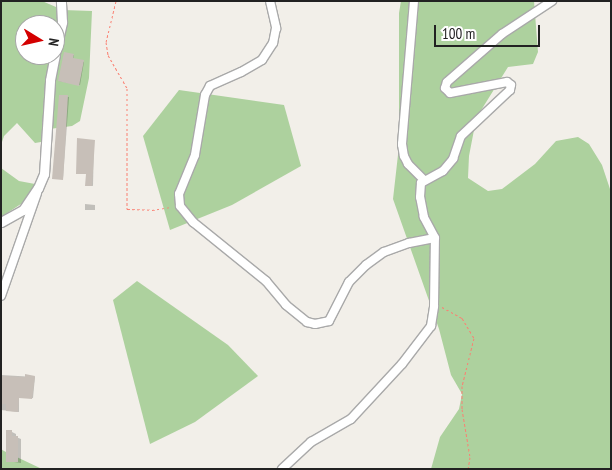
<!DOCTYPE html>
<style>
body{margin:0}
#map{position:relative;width:612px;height:470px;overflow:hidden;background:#f2efe9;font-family:"PT Sans Narrow",sans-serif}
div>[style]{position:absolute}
.forest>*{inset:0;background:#add19e}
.shadow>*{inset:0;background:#0003}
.building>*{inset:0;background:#c7bfb8}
.path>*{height:1px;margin-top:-0.5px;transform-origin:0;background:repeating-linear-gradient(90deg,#fa8072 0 2.5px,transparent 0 5px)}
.roads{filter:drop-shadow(1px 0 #a9a9a9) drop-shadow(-1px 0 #a9a9a9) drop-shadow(0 1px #a9a9a9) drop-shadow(0 -1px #a9a9a9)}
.minor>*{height:8px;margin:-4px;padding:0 4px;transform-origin:4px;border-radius:4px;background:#fff}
.tertiary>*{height:9px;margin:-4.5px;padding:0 4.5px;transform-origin:4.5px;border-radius:4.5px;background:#fff}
span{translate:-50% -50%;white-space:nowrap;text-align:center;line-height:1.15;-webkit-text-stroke:4.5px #fff;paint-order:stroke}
.frame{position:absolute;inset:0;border:2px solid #222;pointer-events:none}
.north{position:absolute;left:15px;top:15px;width:50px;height:50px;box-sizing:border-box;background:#fff;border:1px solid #a7a7a7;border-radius:50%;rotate:99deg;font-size:14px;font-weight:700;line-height:20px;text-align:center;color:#222}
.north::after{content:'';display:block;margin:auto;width:18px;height:22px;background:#d40000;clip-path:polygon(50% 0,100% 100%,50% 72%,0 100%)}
.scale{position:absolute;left:434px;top:25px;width:106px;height:22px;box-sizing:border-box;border:2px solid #222;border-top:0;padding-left:6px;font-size:15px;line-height:18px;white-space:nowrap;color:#222;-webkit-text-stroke:4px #fff;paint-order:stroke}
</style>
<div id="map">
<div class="forest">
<div style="clip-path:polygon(evenodd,1px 1px,42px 1px,63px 10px,92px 11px,89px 78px,80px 121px,72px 126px,42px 130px,41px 142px,35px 143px,17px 123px,4px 136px,1px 145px,1px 1px,25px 25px,55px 25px,55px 55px,25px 55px,25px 25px)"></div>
<div style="clip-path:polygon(401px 1px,534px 1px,538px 52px,533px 64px,508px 67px,480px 112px,474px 130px,469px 156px,468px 178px,488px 191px,502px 189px,535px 164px,556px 141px,578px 137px,589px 144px,602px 165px,611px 192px,611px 469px,431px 469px,440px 437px,459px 409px,462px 394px,451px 375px,439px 329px,393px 199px,399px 146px,399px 13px)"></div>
<div style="clip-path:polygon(179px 90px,284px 105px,301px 166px,232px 205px,170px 230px,143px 136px)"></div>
<div style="clip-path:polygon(1px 168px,19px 181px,35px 184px,27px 200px,1px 217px)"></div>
<div style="clip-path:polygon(137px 281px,228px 345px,258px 376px,195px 422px,150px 444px,113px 300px)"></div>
<div style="clip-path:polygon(1px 449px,4px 451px,42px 469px,1px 469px)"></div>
</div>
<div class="shadow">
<div style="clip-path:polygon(65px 53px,74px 55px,73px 59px,84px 62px,80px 85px,59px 81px)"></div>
<div style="clip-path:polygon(60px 96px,69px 97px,63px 179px,54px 179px)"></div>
<div style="clip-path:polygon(94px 141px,93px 186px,87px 185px,87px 173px)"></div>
<div style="clip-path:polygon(85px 204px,95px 205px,95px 210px,85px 210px)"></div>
<div style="clip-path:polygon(1px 375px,35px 377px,33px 398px,19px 397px,19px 412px,1px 410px)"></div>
<div style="clip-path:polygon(7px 432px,12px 432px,16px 434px,16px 437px,21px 439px,21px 463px,7px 461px)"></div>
</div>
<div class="building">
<div style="clip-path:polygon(64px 52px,74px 54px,73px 58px,84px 60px,79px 86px,58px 81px)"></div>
<div style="clip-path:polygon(59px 95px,68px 95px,63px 180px,52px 179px)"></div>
<div style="clip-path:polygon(77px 138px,95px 140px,92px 186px,85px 186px,86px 174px,76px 174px)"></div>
<div style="clip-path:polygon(25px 374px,35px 376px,32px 399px,19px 398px,18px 412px,6px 411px,6px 404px,1px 404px,1px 376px,25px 377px)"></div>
<div style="clip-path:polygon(6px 430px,12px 430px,12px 436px,18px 436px,18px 462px,6px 462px)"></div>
</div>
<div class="path">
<div style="left:116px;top:1px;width:42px;rotate:103.7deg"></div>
<div style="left:106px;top:42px;width:13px;rotate:81deg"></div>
<div style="left:108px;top:55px;width:38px;rotate:60deg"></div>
<div style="left:127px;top:88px;width:121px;rotate:90deg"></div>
<div style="left:127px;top:209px;width:25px;rotate:2deg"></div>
<div style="left:152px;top:210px;width:20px;rotate:-9deg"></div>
<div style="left:442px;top:307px;width:23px;rotate:29deg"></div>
<div style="left:462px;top:318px;width:23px;rotate:59deg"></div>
<div style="left:474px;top:338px;width:49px;rotate:104deg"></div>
<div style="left:462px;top:386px;width:23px;rotate:90deg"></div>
<div style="left:462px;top:409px;width:49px;rotate:80.5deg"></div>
<div style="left:470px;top:457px;width:12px;rotate:99deg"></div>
</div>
<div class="roads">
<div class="minor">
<div style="left:270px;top:1px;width:28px;rotate:77deg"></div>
<div style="left:276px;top:28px;width:15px;rotate:101deg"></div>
<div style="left:273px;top:43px;width:20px;rotate:123deg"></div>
<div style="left:262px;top:60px;width:24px;rotate:150deg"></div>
<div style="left:241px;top:72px;width:34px;rotate:156deg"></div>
<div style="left:210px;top:86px;width:10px;rotate:119deg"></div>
<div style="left:205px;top:95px;width:61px;rotate:99.5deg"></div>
<div style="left:195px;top:155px;width:42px;rotate:112.3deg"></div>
<div style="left:179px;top:194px;width:12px;rotate:85deg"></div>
<div style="left:180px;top:206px;width:21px;rotate:51deg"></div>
<div style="left:193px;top:222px;width:94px;rotate:38.9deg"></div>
<div style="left:266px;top:281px;width:31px;rotate:50deg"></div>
<div style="left:286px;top:305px;width:27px;rotate:39deg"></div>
<div style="left:307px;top:322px;width:8px;rotate:14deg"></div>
<div style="left:315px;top:324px;width:14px;rotate:-12deg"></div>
<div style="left:329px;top:321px;width:44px;rotate:-62.9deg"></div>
<div style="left:349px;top:282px;width:24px;rotate:-45deg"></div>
<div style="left:366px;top:265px;width:22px;rotate:-36deg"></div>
<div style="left:384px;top:252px;width:27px;rotate:-20deg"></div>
<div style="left:409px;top:243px;width:26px;rotate:-11deg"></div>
<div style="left:414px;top:1px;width:144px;rotate:94.8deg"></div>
<div style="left:402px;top:144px;width:12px;rotate:81deg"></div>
<div style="left:404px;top:156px;width:9px;rotate:63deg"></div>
<div style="left:408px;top:164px;width:23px;rotate:45deg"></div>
<div style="left:1px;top:296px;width:109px;rotate:-70.7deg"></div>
<div style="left:282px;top:469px;width:40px;rotate:-43deg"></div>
<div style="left:311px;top:442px;width:46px;rotate:-29.9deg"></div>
<div style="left:351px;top:419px;width:75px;rotate:-47.2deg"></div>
<div style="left:402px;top:364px;width:48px;rotate:-52.7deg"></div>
<div style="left:431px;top:326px;width:20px;rotate:-81deg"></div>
<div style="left:434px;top:306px;width:68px;rotate:-89.2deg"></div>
<div style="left:435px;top:238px;width:24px;rotate:-118deg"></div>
<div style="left:424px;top:217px;width:20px;rotate:-101deg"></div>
<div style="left:420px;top:197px;width:14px;rotate:-86deg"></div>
<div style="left:421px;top:183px;width:25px;rotate:-29deg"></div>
<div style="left:443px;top:171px;width:16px;rotate:-50deg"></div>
<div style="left:453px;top:159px;width:24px;rotate:-71deg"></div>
<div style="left:461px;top:136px;width:67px;rotate:-43.2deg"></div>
<div style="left:510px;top:90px;width:5px;rotate:-79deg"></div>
<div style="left:511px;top:85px;width:5px;rotate:-143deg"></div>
<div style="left:507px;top:82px;width:58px;rotate:169.1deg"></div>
<div style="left:450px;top:93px;width:7px;rotate:-135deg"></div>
<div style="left:445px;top:88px;width:6px;rotate:-72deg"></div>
<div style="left:447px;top:82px;width:73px;rotate:-41.1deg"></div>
<div style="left:502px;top:34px;width:60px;rotate:-33.4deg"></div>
</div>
<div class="tertiary">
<div style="left:55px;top:53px;width:32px;rotate:-77deg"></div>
<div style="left:62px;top:22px;width:21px;rotate:-93deg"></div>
<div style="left:1px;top:222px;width:25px;rotate:-29deg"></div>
<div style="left:23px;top:210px;width:27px;rotate:-56deg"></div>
<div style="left:38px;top:188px;width:15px;rotate:-67deg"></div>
<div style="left:44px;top:174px;width:94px;rotate:-86.3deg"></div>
<div style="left:50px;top:80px;width:25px;rotate:-79deg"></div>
</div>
</div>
<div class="frame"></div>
<div class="north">N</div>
<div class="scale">100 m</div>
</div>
